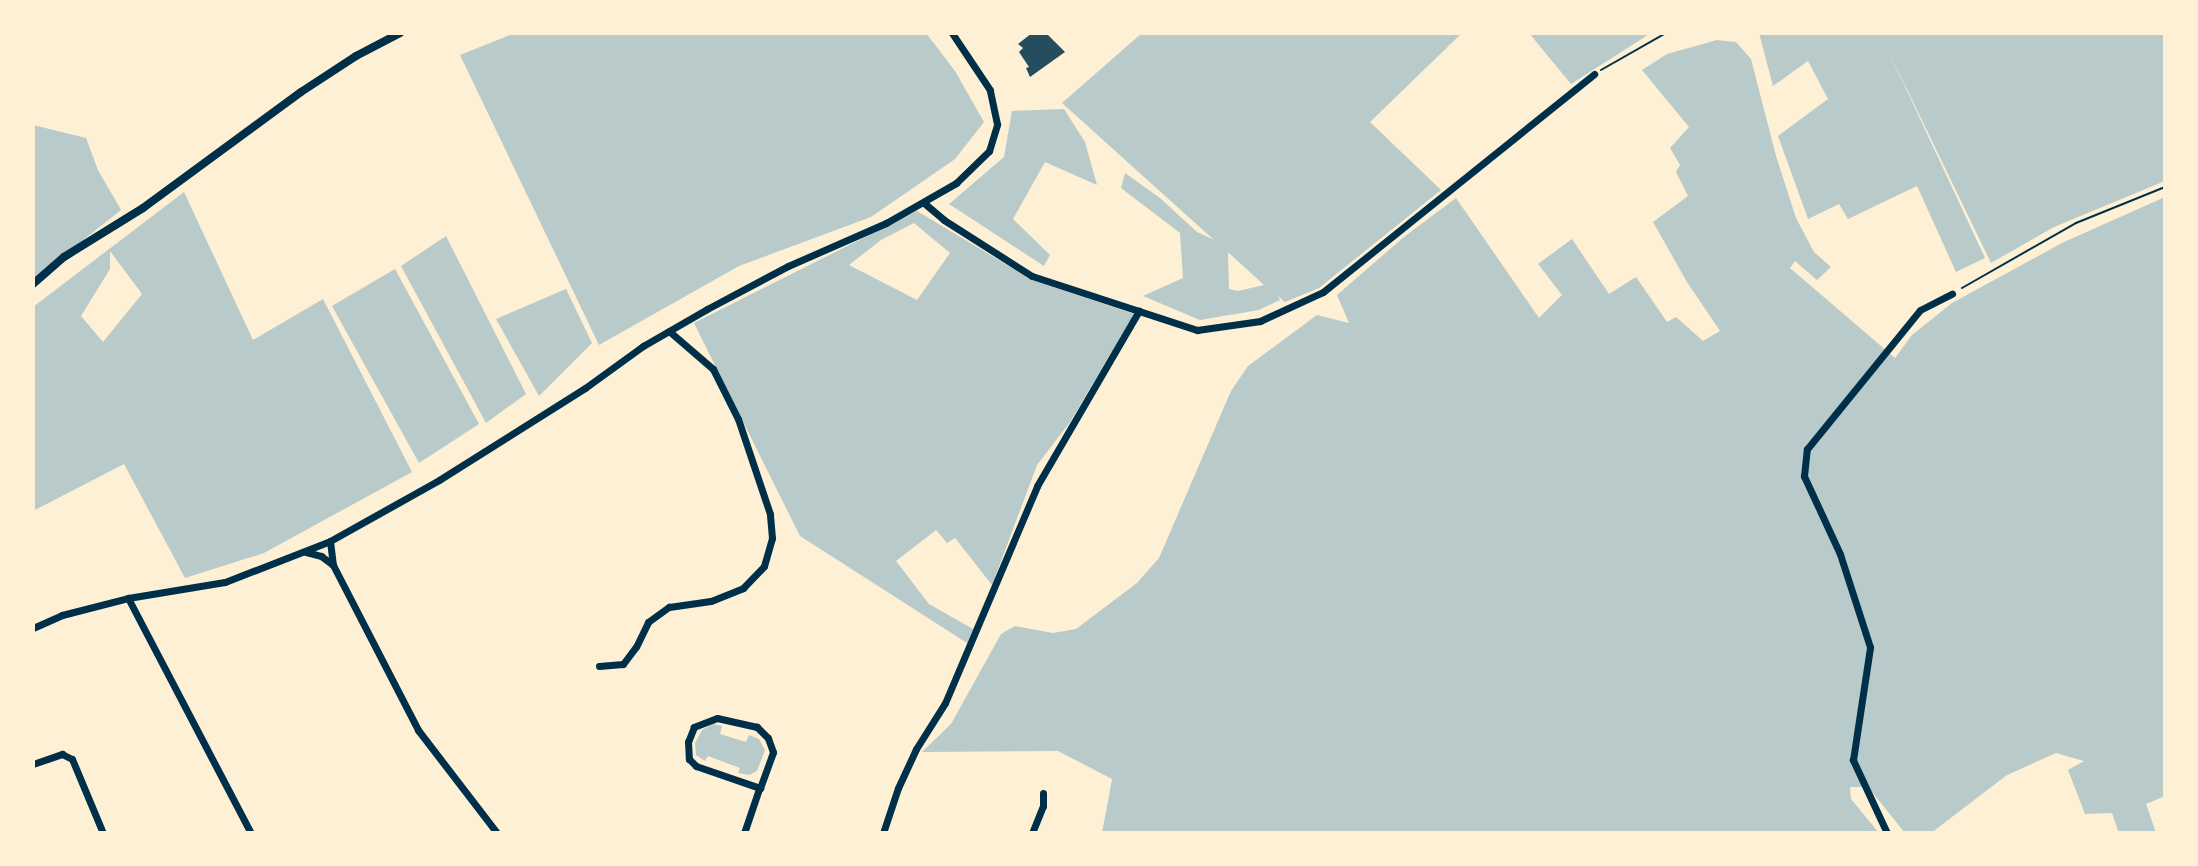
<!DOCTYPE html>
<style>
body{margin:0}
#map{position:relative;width:2198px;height:866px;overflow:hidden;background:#fdf0d5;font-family:"Fira Sans Condensed",sans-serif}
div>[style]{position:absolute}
.green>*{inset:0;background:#b9caca}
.building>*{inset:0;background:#264d5e}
.path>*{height:2px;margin:-1px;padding:0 1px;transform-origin:1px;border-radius:1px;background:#003049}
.minor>*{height:7px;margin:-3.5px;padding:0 3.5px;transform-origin:3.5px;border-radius:3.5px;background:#003049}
.tertiary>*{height:8px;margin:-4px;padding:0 4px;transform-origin:4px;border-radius:4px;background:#003049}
span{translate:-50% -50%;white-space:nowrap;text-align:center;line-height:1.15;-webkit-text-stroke:6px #fdf0d5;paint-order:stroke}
.frame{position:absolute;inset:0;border:35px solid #fdf0d5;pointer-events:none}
</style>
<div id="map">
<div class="green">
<div style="clip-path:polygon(515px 33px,926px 33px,955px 71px,984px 122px,955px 159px,871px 217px,739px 266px,599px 345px,460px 55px)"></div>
<div style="clip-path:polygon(evenodd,1142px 33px,1462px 33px,1370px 122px,1441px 190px,1319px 288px,1285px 302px,1278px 296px,1280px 300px,1259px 310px,1200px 320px,1143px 296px,1183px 278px,1180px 233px,1121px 188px,1125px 173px,1160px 198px,1197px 232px,1214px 240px,1062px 103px,1142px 33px,1228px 253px,1229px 253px,1264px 285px,1238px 291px,1229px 289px,1228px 253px)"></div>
<div style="clip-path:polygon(1529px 33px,1651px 33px,1571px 84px)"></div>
<div style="clip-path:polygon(1759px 33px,2165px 33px,2165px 181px,2054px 227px,1991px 263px,1887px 48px,1985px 258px,1956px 272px,1917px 186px,1848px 219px,1839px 204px,1808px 219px,1778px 136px,1828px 99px,1808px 61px,1773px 86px)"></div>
<div style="clip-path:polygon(1717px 40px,1736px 42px,1751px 59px,1776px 156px,1796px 218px,1814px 252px,1831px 267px,1817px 280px,1795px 261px,1790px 268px,1895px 358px,1912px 335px,1952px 303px,2064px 242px,2165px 197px,2165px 796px,2146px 804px,2156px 833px,2119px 833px,2112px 813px,2085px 814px,2068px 770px,2084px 761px,2056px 753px,2007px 775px,1931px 833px,1905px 833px,1868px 787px,1850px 787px,1851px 799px,1879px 833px,1102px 833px,1112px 779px,1058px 751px,922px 752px,951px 724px,1001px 634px,1015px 626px,1053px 633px,1076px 629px,1137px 583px,1159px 558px,1231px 391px,1248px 366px,1317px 315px,1349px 323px,1337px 295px,1404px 237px,1456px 198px,1539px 318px,1562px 295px,1538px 264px,1572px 239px,1609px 294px,1636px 277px,1667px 322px,1676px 317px,1703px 341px,1720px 331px,1687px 282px,1653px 222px,1688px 196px,1676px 172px,1680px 165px,1670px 148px,1689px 127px,1642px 70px,1667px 54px)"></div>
<div style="clip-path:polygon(1064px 109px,1085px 142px,1097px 185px,1045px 162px,1013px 219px,1050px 255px,1044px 266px,949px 204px,1004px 157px,1012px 111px)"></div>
<div style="clip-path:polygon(33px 125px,86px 138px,98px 170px,121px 210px,33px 280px)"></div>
<div style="clip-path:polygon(evenodd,184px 192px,253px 340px,323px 299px,412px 472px,264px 553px,185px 578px,124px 464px,33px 511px,33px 307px,184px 192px,110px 251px,142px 294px,103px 342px,81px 316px,110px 269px,110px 251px)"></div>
<div style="clip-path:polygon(evenodd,917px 211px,1032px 280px,1134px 314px,1070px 422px,1037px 465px,992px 585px,955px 538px,947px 543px,936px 530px,896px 561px,929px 604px,973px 629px,967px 643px,800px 536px,694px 323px,917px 211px,914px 223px,950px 253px,917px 300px,849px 265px,881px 240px,914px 223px)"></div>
<div style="clip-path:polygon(446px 236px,526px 394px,486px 423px,401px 266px)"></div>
<div style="clip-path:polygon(395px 269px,479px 424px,419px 463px,332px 306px)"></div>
<div style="clip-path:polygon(566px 289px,592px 343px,539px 396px,496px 319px)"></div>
<div style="clip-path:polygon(713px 724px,722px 726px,720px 734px,746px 742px,749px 735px,759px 739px,765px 750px,757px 771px,749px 775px,738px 773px,740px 768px,708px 756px,705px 761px,696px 755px,695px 743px,702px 730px)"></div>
</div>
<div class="building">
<div style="clip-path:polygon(1032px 33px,1046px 33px,1065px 52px,1030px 77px,1026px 68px,1029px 67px,1019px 52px,1023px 48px,1018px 44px)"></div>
</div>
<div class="path">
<div style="left:1601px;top:70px;width:75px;rotate:-29.6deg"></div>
<div style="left:1962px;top:288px;width:131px;rotate:-29.7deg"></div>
<div style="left:2076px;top:223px;width:96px;rotate:-22deg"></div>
</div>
<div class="minor">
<div style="left:924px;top:203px;width:26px;rotate:40deg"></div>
<div style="left:944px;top:220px;width:104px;rotate:32.5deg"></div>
<div style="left:1032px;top:276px;width:174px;rotate:18.1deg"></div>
<div style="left:1197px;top:330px;width:64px;rotate:-8.1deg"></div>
<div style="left:1260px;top:321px;width:69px;rotate:-24.7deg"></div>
<div style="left:1323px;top:292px;width:348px;rotate:-38.8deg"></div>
<div style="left:330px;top:541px;width:24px;rotate:83deg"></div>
<div style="left:333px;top:565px;width:186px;rotate:62.7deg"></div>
<div style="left:418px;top:730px;width:130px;rotate:52.5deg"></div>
<div style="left:306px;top:552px;width:16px;rotate:15deg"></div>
<div style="left:321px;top:556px;width:15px;rotate:37deg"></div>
<div style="left:128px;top:598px;width:265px;rotate:62.4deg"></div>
<div style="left:33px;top:628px;width:32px;rotate:-24deg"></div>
<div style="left:62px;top:615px;width:68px;rotate:-14.4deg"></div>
<div style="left:128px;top:598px;width:98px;rotate:-9.4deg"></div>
<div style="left:225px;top:582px;width:113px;rotate:-21.3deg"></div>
<div style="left:330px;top:541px;width:125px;rotate:-29.2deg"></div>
<div style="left:439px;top:480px;width:173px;rotate:-32.2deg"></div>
<div style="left:585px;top:388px;width:72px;rotate:-35.9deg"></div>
<div style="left:643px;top:346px;width:74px;rotate:-30deg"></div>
<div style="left:707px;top:309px;width:92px;rotate:-28deg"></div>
<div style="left:788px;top:266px;width:107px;rotate:-23.7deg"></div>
<div style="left:886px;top:223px;width:81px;rotate:-29.7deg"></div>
<div style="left:956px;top:183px;width:46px;rotate:-44.1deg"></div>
<div style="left:989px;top:151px;width:28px;rotate:-73deg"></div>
<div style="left:997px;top:124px;width:35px;rotate:-102deg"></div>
<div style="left:990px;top:90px;width:69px;rotate:-123.7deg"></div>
<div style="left:599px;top:666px;width:24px;rotate:-5deg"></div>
<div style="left:623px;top:664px;width:21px;rotate:-53deg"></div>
<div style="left:636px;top:647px;width:28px;rotate:-64deg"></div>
<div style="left:648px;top:622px;width:26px;rotate:-36deg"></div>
<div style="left:669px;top:607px;width:42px;rotate:-8.1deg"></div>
<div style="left:711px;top:601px;width:35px;rotate:-22deg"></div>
<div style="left:743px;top:588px;width:30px;rotate:-46deg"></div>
<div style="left:764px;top:566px;width:29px;rotate:-74deg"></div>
<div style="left:772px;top:538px;width:24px;rotate:-95deg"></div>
<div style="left:770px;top:514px;width:100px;rotate:-108.6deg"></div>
<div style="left:738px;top:419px;width:56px;rotate:-116.6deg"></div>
<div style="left:713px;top:369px;width:58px;rotate:-139.2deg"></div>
<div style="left:33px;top:764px;width:31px;rotate:-19deg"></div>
<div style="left:62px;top:754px;width:11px;rotate:27deg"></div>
<div style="left:72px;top:759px;width:80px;rotate:67.3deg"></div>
<div style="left:744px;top:833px;width:46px;rotate:-71.2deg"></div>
<div style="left:759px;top:789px;width:1px;rotate:-45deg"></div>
<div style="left:760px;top:788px;width:38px;rotate:-70deg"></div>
<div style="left:773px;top:752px;width:15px;rotate:-110deg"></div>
<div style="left:768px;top:738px;width:16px;rotate:-135deg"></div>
<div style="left:757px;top:727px;width:41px;rotate:-167.3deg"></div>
<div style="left:717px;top:718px;width:25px;rotate:159deg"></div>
<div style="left:694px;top:727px;width:16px;rotate:112deg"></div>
<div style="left:688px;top:742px;width:17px;rotate:87deg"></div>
<div style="left:689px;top:759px;width:10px;rotate:45deg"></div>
<div style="left:696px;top:766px;width:68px;rotate:19deg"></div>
<div style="left:883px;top:833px;width:47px;rotate:-71.6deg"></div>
<div style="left:898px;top:788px;width:43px;rotate:-65.2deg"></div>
<div style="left:916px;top:749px;width:54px;rotate:-57.8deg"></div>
<div style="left:945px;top:703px;width:236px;rotate:-67deg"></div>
<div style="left:1037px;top:486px;width:203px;rotate:-59.8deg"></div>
<div style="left:1032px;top:833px;width:29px;rotate:-68deg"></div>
<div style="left:1043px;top:806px;width:13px;rotate:-90deg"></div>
<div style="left:1887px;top:833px;width:81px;rotate:-115deg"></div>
<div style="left:1853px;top:760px;width:114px;rotate:-81.4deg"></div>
<div style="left:1870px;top:647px;width:98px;rotate:-107.9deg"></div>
<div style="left:1840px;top:554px;width:86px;rotate:-114.8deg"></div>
<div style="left:1804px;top:476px;width:27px;rotate:-84deg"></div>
<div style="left:1807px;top:449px;width:179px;rotate:-50.9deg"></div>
<div style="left:1920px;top:310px;width:36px;rotate:-27deg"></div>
</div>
<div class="tertiary">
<div style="left:33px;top:284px;width:41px;rotate:-41.1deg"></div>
<div style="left:64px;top:257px;width:93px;rotate:-31.8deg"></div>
<div style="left:143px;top:208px;width:196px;rotate:-36.3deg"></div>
<div style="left:301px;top:92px;width:66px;rotate:-33.2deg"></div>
<div style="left:356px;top:56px;width:50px;rotate:-27.6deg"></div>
</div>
<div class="frame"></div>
</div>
